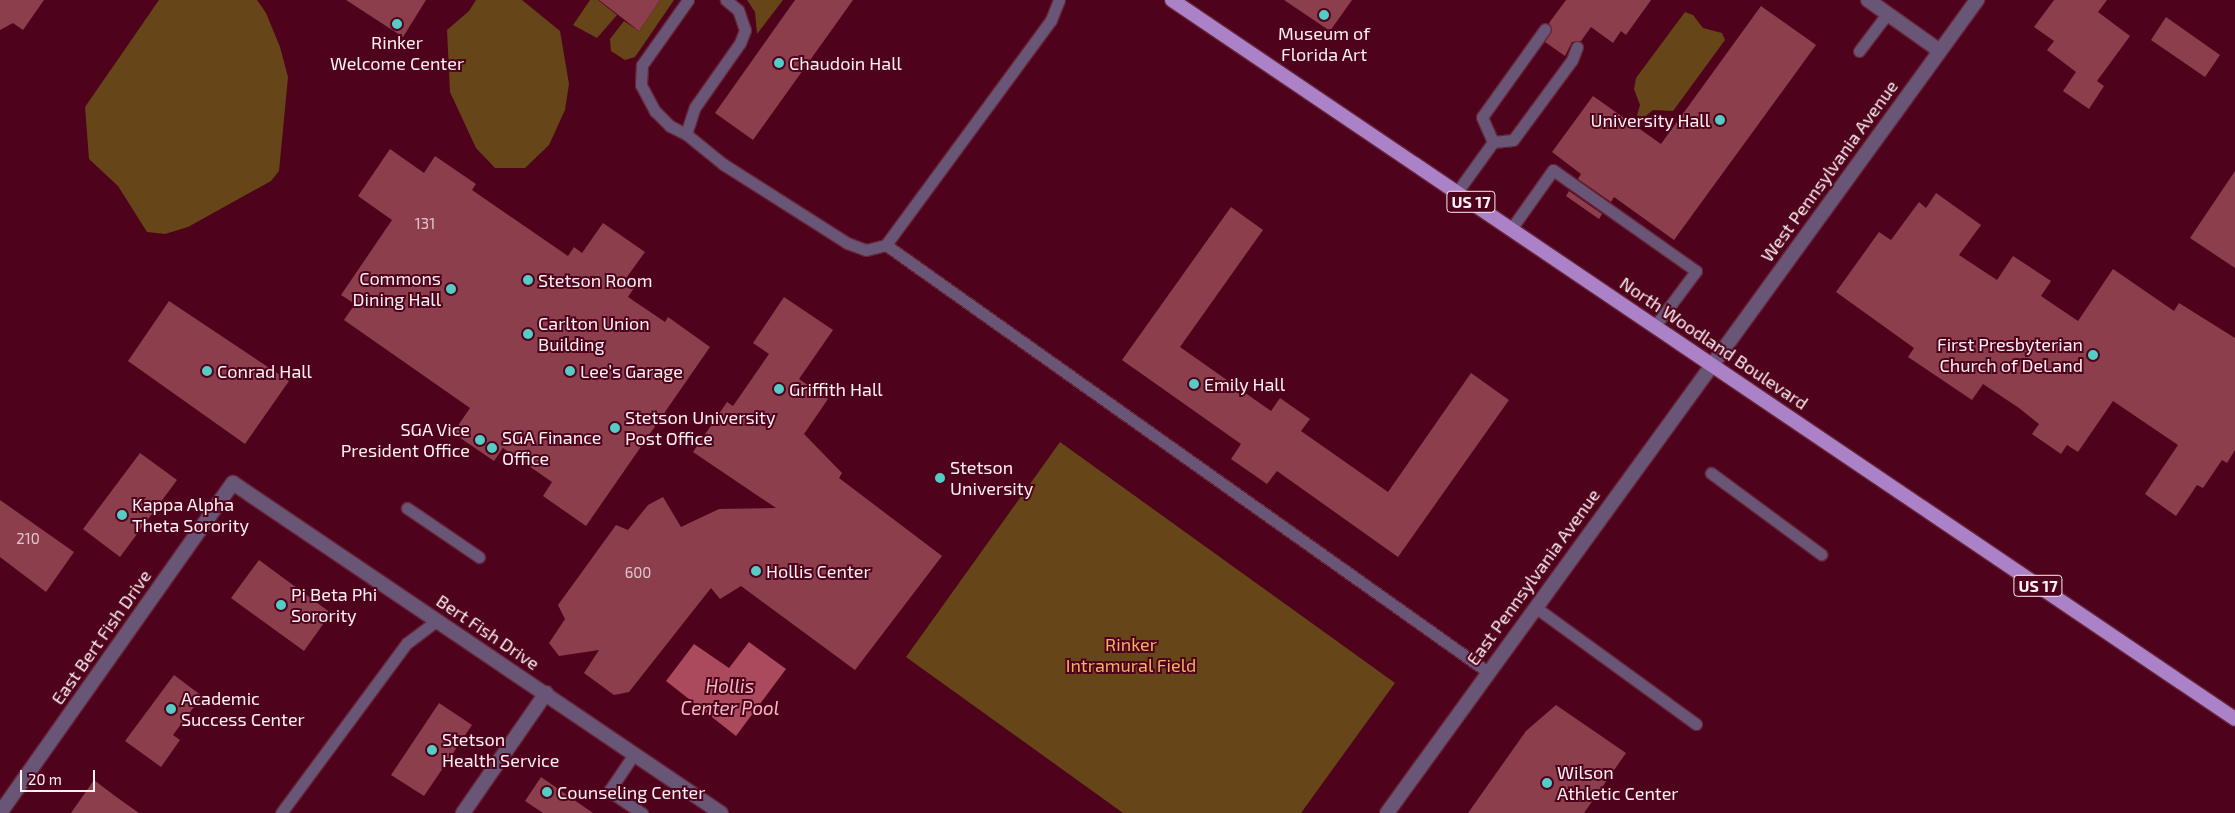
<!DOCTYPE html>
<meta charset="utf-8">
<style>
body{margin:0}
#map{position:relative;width:2235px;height:813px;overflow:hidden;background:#4f021b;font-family:"Exo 2",sans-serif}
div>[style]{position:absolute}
.green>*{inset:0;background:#664519}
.water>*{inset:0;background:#ab4a5d}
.building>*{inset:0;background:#8d3e4d}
.roads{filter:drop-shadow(1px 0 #672439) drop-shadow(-1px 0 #672439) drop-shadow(0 1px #672439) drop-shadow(0 -1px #672439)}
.service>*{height:11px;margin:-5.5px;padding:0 5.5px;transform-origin:5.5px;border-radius:5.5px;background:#695677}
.minor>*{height:14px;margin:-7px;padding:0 7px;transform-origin:7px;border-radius:7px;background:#695677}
.tertiary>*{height:14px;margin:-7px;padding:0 7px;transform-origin:7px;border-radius:7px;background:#695677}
.primary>*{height:14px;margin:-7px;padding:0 7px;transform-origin:7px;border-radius:7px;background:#ab82c7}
.dots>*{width:14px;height:14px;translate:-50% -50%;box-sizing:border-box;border:2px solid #4f021b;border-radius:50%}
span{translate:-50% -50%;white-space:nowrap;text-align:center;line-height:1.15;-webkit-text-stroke:4px #4f021b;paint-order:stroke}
.number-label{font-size:15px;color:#e0c5ca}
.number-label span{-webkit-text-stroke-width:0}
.shield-label span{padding:1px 4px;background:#4f021b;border:1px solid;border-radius:4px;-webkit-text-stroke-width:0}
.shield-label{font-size:16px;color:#fcf2f3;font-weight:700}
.poi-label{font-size:18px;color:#fcf2f3}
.left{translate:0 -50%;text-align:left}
.right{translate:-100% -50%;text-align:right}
.street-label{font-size:18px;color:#fcf2f3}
.park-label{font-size:18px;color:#f4b25f}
.water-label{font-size:19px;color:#efb9bf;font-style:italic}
.scale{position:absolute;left:20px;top:770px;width:75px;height:22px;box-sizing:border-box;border:2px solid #fcf2f3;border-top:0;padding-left:6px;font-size:15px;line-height:18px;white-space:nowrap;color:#fcf2f3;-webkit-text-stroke:4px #4f021b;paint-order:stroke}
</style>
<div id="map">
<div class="green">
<div style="clip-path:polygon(159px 0,257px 0,266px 13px,280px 47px,288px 77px,279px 171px,271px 181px,188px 227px,165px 234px,147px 232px,118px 186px,89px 159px,85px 107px)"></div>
<div style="clip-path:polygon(476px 0,522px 0,560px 31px,569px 84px,565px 110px,549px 145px,525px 168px,495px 168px,476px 148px,450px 92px,447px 30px,469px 11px)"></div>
<div style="clip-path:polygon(590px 0,598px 0,617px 15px,597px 38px,573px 25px)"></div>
<div style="clip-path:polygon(660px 0,674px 0,635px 57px,625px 60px,611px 51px,610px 39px,624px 21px,639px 31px)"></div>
<div style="clip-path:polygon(747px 0,783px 0,757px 34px,755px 12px)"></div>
<div style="clip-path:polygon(1685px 12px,1693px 15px,1703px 28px,1722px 33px,1725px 40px,1673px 111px,1653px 110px,1642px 119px,1637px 115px,1640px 105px,1634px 89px,1636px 78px)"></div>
<div style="clip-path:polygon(1060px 442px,1395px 683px,1301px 813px,1123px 813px,906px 657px)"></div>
</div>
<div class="water">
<div style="clip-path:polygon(749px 642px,786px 669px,736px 736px,666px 681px,694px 644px,729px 668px)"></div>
</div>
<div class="building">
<div style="clip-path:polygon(0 0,44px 0,23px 30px,13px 23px,0 30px)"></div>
<div style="clip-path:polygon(346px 0,426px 0,403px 37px)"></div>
<div style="clip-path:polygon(599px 0,660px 0,639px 31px)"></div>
<div style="clip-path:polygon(795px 0,853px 0,753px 140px,715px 113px)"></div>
<div style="clip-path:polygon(1284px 0,1352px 0,1330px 31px)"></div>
<div style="clip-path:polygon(1566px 0,1651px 0,1626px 35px,1621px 31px,1613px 43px,1591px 27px,1581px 41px,1572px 42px,1565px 56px,1545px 42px,1552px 30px,1549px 23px)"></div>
<div style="clip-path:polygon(2054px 0,2107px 0,2098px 12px,2130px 36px,2097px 81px,2104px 86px,2089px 109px,2063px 91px,2076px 72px,2047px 50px,2054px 41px,2034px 27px)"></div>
<div style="clip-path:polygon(1761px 6px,1816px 45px,1674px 240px,1614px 197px,1611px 202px,1578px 179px,1581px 174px,1552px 152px,1593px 96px,1661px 144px)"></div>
<div style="clip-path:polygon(2166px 17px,2220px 55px,2205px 77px,2151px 40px)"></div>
<div style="clip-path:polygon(390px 149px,424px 173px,435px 156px,476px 184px,472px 190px,568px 256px,574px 247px,582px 253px,603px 223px,645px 252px,624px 281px,634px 288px,628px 297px,665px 322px,668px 317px,710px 347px,586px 526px,543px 496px,552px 482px,503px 448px,494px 461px,453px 433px,470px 408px,344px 320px,355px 304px,341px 295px,392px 220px,358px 196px)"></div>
<div style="clip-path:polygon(2235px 171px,2235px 268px,2190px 238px)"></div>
<div style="clip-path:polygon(1569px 191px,1602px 214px,1599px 219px,1566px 196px)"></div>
<div style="clip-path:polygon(1936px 193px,1981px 225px,1959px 255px,1997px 280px,2013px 256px,2051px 281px,2041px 296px,2078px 321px,2113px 269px,2174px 311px,2179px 303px,2235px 338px,2235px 450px,2227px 463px,2222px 460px,2203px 488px,2197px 485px,2176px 516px,2145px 494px,2178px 445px,2113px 401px,2078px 452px,2067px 445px,2061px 454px,2032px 434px,2039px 424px,2019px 408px,1983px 384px,1972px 400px,1908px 357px,1914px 348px,1836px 292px,1879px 232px,1891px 240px,1919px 202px,1926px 208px)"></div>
<div style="clip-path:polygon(1231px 207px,1263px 230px,1180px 347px,1271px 411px,1280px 398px,1310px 419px,1301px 431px,1388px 492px,1471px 373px,1509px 400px,1398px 557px,1277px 471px,1267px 484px,1231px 459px,1241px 444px,1122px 360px)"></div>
<div style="clip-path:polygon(784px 297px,833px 330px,799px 379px,828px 399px,804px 434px,842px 473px,839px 478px,942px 556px,855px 670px,741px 586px,720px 599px,711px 588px,629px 692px,614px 695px,584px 673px,599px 650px,559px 656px,549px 643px,565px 619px,558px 605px,616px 525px,628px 530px,648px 505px,663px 497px,681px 527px,719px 509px,776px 508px,693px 452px,727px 402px,733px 406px,769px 354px,753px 343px)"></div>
<div style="clip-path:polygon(169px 301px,289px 381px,245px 444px,128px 361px)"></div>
<div style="clip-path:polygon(140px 453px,177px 480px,120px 557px,83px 529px)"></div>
<div style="clip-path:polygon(0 500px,74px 552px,46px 592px,0 557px)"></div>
<div style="clip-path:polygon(259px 560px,331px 613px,304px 651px,231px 598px)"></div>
<div style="clip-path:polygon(174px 675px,202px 696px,173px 735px,180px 740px,161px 767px,125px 741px)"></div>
<div style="clip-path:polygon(439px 703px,472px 725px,424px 796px,391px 775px)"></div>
<div style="clip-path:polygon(1556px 705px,1626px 753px,1584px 813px,1468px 813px,1526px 731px)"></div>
<div style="clip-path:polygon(541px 777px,593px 813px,543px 813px,525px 801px)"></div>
<div style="clip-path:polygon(94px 780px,115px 796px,139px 813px,71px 813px)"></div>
</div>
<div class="roads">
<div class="service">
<div style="left:688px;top:0;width:80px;rotate:125.3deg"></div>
<div style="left:642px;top:65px;width:20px;rotate:93deg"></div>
<div style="left:641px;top:85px;width:30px;rotate:62deg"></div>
<div style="left:655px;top:111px;width:21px;rotate:45deg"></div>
<div style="left:670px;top:126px;width:18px;rotate:27deg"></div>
<div style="left:686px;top:134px;width:48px;rotate:39deg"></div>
<div style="left:723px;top:164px;width:147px;rotate:32.5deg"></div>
<div style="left:847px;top:243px;width:20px;rotate:20deg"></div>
<div style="left:866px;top:250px;width:21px;rotate:-14deg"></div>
<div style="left:1059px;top:0;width:22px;rotate:112deg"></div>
<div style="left:1051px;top:20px;width:279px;rotate:126.3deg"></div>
<div style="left:886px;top:245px;width:738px;rotate:35.35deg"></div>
<div style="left:1859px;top:51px;width:46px;rotate:-52.9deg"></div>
<div style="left:686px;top:134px;width:28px;rotate:-72deg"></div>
<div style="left:695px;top:107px;width:78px;rotate:-54.9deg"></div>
<div style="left:740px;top:43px;width:14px;rotate:-69deg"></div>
<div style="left:745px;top:30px;width:21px;rotate:-109deg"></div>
<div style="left:738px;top:10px;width:16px;rotate:-140deg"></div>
<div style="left:1493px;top:142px;width:27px;rotate:-114deg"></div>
<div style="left:1482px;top:117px;width:108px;rotate:-54.4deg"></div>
<div style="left:1457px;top:192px;width:62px;rotate:-54.2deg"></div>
<div style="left:1493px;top:142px;width:20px;rotate:-6deg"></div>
<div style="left:1513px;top:140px;width:99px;rotate:-53.6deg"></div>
<div style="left:1572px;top:60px;width:14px;rotate:-69deg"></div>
<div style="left:1511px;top:229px;width:72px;rotate:-54.6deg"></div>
<div style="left:1553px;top:170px;width:175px;rotate:35.2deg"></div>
<div style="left:1696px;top:271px;width:69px;rotate:126.7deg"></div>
<div style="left:1711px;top:473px;width:137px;rotate:36.4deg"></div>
<div style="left:407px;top:508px;width:87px;rotate:34.2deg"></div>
<div style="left:1535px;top:607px;width:199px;rotate:36deg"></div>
<div style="left:634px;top:754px;width:45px;rotate:124deg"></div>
<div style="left:609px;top:791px;width:40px;rotate:34deg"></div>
<div style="left:281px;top:813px;width:212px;rotate:-53.5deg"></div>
<div style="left:407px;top:643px;width:38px;rotate:-37deg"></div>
</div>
<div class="minor">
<div style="left:1868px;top:0;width:88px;rotate:35.3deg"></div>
<div style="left:0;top:813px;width:404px;rotate:-54.8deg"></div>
<div style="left:233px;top:483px;width:589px;rotate:34.07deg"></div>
<div style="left:463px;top:813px;width:146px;rotate:-55.3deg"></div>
</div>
<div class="tertiary">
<div style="left:1387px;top:813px;width:1005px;rotate:-54.03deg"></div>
</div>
<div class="primary">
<div style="left:1172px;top:0;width:1283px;rotate:34.07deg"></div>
</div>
</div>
<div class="dots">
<div style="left:1324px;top:15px;background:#54cdc7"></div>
<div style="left:397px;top:24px;background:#54cdc7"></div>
<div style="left:779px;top:63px;background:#54cdc7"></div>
<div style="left:1720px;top:120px;background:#54cdc7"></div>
<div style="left:528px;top:280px;background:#54cdc7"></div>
<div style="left:451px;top:289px;background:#54cdc7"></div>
<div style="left:528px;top:334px;background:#54cdc7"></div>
<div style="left:2093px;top:355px;background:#54cdc7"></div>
<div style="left:207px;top:371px;background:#54cdc7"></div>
<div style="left:570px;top:371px;background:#54cdc7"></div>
<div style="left:1194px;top:384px;background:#54cdc7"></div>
<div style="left:779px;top:389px;background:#54cdc7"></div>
<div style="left:615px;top:428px;background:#54cdc7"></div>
<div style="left:480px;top:440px;background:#54cdc7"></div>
<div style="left:492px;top:448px;background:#54cdc7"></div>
<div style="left:940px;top:478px;background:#54cdc7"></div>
<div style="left:122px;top:515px;background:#54cdc7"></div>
<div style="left:756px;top:571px;background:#54cdc7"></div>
<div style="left:281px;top:605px;background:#54cdc7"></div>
<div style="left:171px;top:709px;background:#54cdc7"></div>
<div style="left:432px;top:750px;background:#54cdc7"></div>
<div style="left:1547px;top:783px;background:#54cdc7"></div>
<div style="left:547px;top:792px;background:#54cdc7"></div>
</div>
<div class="number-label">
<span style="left:425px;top:224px">131</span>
<span style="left:28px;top:539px">210</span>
<span style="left:638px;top:573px">600</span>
</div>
<div class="shield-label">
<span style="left:1471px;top:202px">US 17</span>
<span style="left:2038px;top:586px">US 17</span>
</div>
<div class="poi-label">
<span style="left:1324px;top:44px">Museum of<br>Florida Art</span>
<span style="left:397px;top:53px">Rinker<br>Welcome Center</span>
<span class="left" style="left:789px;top:63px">Chaudoin Hall</span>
<span class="right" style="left:1710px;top:120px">University Hall</span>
<span class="right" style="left:441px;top:289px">Commons<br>Dining Hall</span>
<span class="left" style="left:538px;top:280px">Stetson Room</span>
<span class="left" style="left:538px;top:334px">Carlton Union<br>Building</span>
<span class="right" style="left:2083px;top:355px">First Presbyterian<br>Church of DeLand</span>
<span class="left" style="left:217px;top:371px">Conrad Hall</span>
<span class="left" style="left:580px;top:371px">Lee’s Garage</span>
<span class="left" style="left:1204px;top:384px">Emily Hall</span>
<span class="left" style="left:789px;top:389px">Griffith Hall</span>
<span class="left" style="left:625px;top:428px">Stetson University<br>Post Office</span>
<span class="right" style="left:470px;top:440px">SGA Vice<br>President Office</span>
<span class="left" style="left:502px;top:448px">SGA Finance<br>Office</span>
<span class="left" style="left:950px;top:478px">Stetson<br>University</span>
<span class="left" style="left:132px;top:515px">Kappa Alpha<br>Theta Sorority</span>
<span class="left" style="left:766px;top:571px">Hollis Center</span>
<span class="left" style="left:291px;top:605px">Pi Beta Phi<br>Sorority</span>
<span class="left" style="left:181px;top:709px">Academic<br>Success Center</span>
<span class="left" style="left:442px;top:750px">Stetson<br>Health Service</span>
<span class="left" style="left:1557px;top:783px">Wilson<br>Athletic Center</span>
<span class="left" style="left:557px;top:792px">Counseling Center</span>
</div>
<div class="street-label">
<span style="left:1829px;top:171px;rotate:-54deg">West Pennsylvania Avenue</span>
<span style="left:1714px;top:343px;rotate:34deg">North Woodland Boulevard</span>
<span style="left:1533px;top:577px;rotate:-54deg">East Pennsylvania Avenue</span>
<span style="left:488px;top:632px;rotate:34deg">Bert Fish Drive</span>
<span style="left:101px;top:637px;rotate:-55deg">East Bert Fish Drive</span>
</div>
<div class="park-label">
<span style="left:1131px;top:655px">Rinker<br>Intramural Field</span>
</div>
<div class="water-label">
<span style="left:730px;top:697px">Hollis<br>Center Pool</span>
</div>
<div class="scale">20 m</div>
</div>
